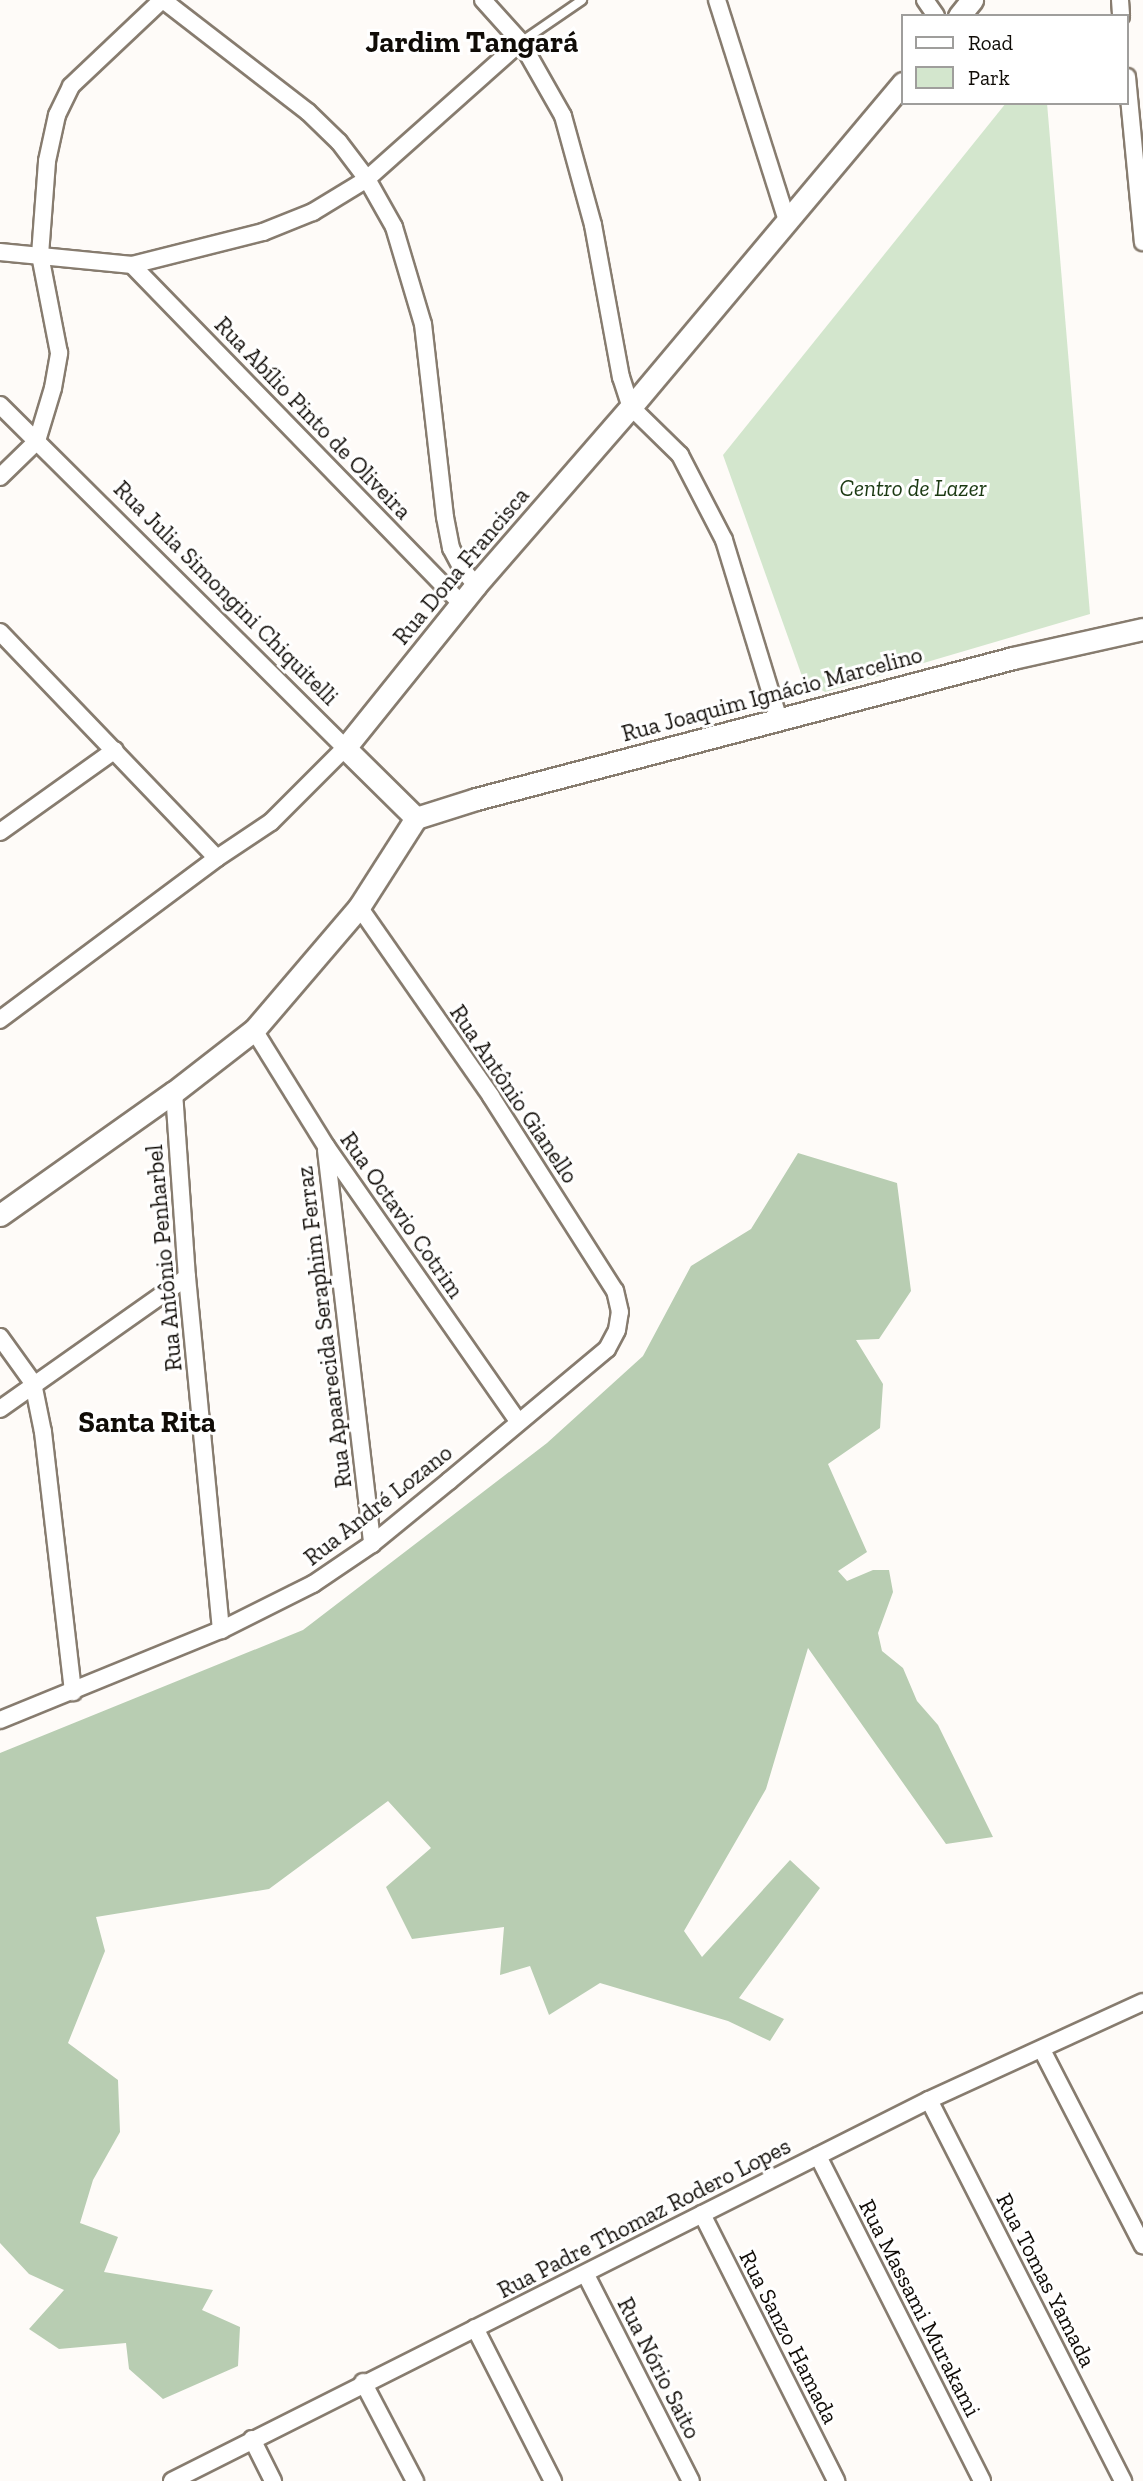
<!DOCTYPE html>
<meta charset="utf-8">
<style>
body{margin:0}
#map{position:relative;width:1143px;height:2481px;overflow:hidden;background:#fefbf8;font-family:"Zilla Slab",serif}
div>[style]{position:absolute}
.green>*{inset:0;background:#d3e6cd}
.forest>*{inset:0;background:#b8cdb2}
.roads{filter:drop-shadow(2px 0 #877c6f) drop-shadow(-2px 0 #877c6f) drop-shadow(0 2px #877c6f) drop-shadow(0 -2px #877c6f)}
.service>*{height:8px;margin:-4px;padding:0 4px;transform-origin:4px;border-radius:4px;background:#fff}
.minor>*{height:16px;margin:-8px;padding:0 8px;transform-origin:8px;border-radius:8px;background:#fff}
.tertiary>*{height:21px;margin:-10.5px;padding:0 10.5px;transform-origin:10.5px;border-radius:10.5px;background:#fff}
span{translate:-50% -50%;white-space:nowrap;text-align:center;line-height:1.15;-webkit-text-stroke:6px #fff;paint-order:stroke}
.street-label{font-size:23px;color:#100c07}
.park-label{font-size:23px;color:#1b3912;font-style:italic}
.district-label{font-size:30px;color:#100c07;font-weight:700}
.legend{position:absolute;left:901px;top:14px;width:228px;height:91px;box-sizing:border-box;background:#fff;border:2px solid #9f9e9c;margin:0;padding:9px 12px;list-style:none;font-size:21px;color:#100c07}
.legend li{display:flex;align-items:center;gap:14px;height:35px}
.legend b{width:35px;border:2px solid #9f9e9c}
</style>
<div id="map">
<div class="green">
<div style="clip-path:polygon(1006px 103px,1047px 103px,1090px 614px,825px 692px,803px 679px,723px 455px)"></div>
</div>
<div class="forest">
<div style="clip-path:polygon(798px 1153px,897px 1183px,911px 1291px,879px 1339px,856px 1340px,883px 1384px,880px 1428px,828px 1464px,867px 1552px,838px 1571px,847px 1581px,873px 1570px,889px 1570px,893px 1592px,878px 1633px,882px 1651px,903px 1668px,917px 1701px,938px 1725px,993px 1837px,946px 1844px,808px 1648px,766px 1789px,684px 1931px,702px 1957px,790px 1860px,820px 1888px,739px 1998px,784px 2019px,770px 2041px,728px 2021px,600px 1983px,549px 2015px,530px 1966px,500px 1975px,504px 1927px,412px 1939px,386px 1887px,431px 1848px,388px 1801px,269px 1889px,96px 1917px,105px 1951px,68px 2043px,118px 2080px,120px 2132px,93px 2180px,80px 2223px,118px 2237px,104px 2272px,213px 2290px,202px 2310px,240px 2327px,238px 2366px,163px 2399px,129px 2369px,126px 2343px,59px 2349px,29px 2329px,64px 2290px,29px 2274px,0 2243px,0 1753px,303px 1630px,547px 1443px,643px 1356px,691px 1266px,751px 1229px)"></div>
</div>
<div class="roads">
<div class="service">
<div style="left:521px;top:42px;width:74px;rotate:-34.5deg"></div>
</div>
<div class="minor">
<div style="left:163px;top:0;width:183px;rotate:37.7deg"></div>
<div style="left:308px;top:112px;width:43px;rotate:44.1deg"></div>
<div style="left:339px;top:142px;width:46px;rotate:52.9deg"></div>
<div style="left:367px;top:179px;width:55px;rotate:60.6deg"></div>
<div style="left:394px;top:227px;width:101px;rotate:73.4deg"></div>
<div style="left:423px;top:324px;width:194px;rotate:83.5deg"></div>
<div style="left:445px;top:517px;width:32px;rotate:79deg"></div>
<div style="left:451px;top:548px;width:24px;rotate:62deg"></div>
<div style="left:462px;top:569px;width:21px;rotate:49deg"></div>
<div style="left:483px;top:0;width:57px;rotate:47.9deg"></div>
<div style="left:521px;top:42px;width:85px;rotate:60.4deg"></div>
<div style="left:563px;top:116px;width:113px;rotate:74.6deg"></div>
<div style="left:593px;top:225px;width:155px;rotate:79.6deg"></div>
<div style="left:621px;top:377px;width:32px;rotate:72deg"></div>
<div style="left:631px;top:407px;width:69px;rotate:44.4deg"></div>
<div style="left:680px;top:455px;width:96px;rotate:62.6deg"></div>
<div style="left:724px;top:540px;width:188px;rotate:73deg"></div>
<div style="left:717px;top:0;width:232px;rotate:72.4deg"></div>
<div style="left:925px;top:0;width:19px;rotate:55deg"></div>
<div style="left:1120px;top:0;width:16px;rotate:86deg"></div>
<div style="left:1127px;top:77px;width:166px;rotate:84.5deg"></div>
<div style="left:0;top:252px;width:133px;rotate:5.6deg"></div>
<div style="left:132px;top:265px;width:135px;rotate:-14.1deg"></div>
<div style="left:263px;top:232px;width:54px;rotate:-21.8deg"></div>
<div style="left:313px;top:212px;width:63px;rotate:-31.4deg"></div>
<div style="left:367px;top:179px;width:206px;rotate:-41.7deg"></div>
<div style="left:132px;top:265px;width:473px;rotate:45.8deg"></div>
<div style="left:0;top:405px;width:486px;rotate:44.8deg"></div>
<div style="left:345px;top:748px;width:105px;rotate:135deg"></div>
<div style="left:271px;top:822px;width:65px;rotate:146.3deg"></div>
<div style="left:217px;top:858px;width:271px;rotate:143.3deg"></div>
<div style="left:0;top:477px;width:52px;rotate:-44.2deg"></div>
<div style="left:37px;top:441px;width:55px;rotate:-73.2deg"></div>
<div style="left:53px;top:388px;width:36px;rotate:-80deg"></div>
<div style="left:59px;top:353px;width:100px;rotate:-101deg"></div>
<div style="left:40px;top:255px;width:94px;rotate:-85.7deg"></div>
<div style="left:47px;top:161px;width:47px;rotate:-77.7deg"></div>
<div style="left:57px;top:115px;width:32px;rotate:-64deg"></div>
<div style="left:71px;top:86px;width:125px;rotate:-43.4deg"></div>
<div style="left:0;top:632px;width:313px;rotate:46.2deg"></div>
<div style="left:0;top:832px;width:141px;rotate:-35.5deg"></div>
<div style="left:254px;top:1030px;width:137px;rotate:58.2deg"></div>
<div style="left:326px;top:1146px;width:335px;rotate:55.1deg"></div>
<div style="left:174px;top:1092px;width:185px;rotate:86deg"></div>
<div style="left:187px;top:1277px;width:355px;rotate:84.5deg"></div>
<div style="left:326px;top:1150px;width:397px;rotate:83.3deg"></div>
<div style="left:0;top:1337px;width:57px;rotate:54.3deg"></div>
<div style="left:33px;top:1383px;width:50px;rotate:78.5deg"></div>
<div style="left:43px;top:1432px;width:262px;rotate:83.4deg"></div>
<div style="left:0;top:1409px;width:229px;rotate:-35.2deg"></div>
<div style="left:0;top:1720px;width:239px;rotate:-22.2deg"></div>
<div style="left:221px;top:1630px;width:103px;rotate:-26.6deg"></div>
<div style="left:313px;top:1584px;width:71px;rotate:-34.1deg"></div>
<div style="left:372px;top:1544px;width:99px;rotate:-39.3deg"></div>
<div style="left:449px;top:1481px;width:206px;rotate:-39.9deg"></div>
<div style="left:607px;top:1349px;width:21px;rotate:-62deg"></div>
<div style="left:617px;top:1330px;width:18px;rotate:-81deg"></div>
<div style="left:620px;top:1312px;width:22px;rotate:-103deg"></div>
<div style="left:615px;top:1291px;width:231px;rotate:-122.5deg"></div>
<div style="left:491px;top:1096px;width:231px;rotate:-124.9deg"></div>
<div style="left:1042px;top:2050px;width:220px;rotate:62.7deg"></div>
<div style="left:929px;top:2100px;width:428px;rotate:63deg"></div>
<div style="left:818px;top:2156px;width:364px;rotate:63.2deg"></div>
<div style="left:702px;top:2214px;width:299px;rotate:63.3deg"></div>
<div style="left:586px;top:2275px;width:231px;rotate:63deg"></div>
<div style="left:475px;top:2328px;width:172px;rotate:63deg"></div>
<div style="left:363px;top:2382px;width:112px;rotate:62.3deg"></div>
<div style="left:252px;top:2439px;width:47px;rotate:63.4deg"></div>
<div style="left:172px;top:2481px;width:847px;rotate:-26.72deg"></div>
<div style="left:929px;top:2100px;width:235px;rotate:-24.6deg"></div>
</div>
<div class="tertiary">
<div style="left:959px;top:16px;width:21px;rotate:-51deg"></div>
<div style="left:416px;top:818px;width:100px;rotate:-135.4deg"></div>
<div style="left:345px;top:748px;width:209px;rotate:-51.2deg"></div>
<div style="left:476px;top:585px;width:236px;rotate:-49deg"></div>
<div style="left:631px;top:407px;width:423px;rotate:-50deg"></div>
<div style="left:416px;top:818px;width:63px;rotate:-17.6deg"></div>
<div style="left:476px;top:799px;width:555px;rotate:-14.71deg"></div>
<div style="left:1013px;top:658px;width:133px;rotate:-12.6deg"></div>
<div style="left:0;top:1215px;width:213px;rotate:-35.3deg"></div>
<div style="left:174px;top:1092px;width:101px;rotate:-37.8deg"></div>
<div style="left:254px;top:1030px;width:162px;rotate:-49.5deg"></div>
<div style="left:359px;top:907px;width:106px;rotate:-57.4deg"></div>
</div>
</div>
<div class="street-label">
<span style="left:313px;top:418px;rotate:46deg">Rua Abílio Pinto de Oliveira</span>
<span style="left:461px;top:566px;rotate:-50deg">Rua Dona Francisca</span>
<span style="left:226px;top:593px;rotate:45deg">Rua Julia Simongini Chiquitelli</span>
<span style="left:772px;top:694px;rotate:-15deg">Rua Joaquim Ignácio Marcelino</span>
<span style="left:514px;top:1094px;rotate:56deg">Rua Antônio Gianello</span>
<span style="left:402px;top:1215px;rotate:55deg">Rua Octavio Cotrim</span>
<span style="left:164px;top:1258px;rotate:-95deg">Rua Antônio Penharbel</span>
<span style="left:324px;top:1327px;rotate:-97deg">Rua Apaarecida Seraphim Ferraz</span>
<span style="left:378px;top:1505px;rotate:-38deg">Rua André Lozano</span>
<span style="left:644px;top:2218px;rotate:-27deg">Rua Padre Thomaz Rodero Lopes</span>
<span style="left:1046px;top:2280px;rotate:63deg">Rua Tomas Yamada</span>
<span style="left:920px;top:2308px;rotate:63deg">Rua Massami Murakami</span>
<span style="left:789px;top:2337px;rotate:63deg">Rua Sanzo Hamada</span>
<span style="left:659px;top:2368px;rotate:63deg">Rua Nório Saito</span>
</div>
<div class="park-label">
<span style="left:913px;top:488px">Centro de Lazer</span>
</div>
<div class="district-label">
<span style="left:472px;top:42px">Jardim Tangará</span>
<span style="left:147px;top:1422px">Santa Rita</span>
</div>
<ul class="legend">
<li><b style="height:9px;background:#fff"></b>Road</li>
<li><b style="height:19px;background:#d3e6cd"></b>Park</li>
</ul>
</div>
